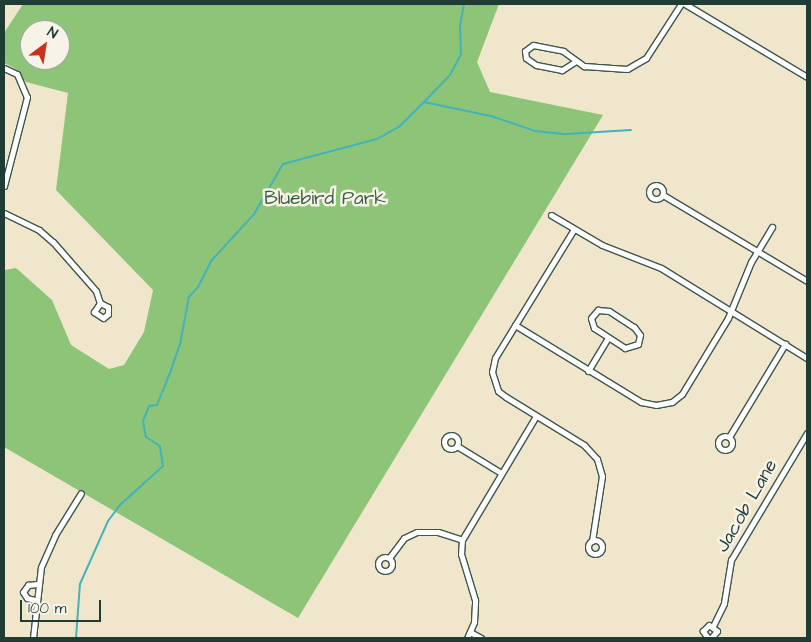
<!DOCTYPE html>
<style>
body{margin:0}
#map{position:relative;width:811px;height:642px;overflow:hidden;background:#f0e6cb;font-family:"Architects Daughter",sans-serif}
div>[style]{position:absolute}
.green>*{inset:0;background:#8dc478}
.stream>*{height:2px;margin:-1px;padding:0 1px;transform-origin:1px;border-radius:1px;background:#43b3bb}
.roads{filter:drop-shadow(1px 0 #3e564b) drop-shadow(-1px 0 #3e564b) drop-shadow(0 1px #3e564b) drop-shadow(0 -1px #3e564b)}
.street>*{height:5px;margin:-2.5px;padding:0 2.5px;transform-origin:2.5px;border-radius:2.5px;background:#fff}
.street>.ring{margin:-2.5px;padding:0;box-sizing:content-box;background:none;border:5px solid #fff;border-radius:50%}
span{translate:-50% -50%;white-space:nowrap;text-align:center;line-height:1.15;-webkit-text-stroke:5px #f7f3e8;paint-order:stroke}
.park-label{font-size:19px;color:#3a5f45}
.street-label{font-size:19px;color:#1f3d34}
.frame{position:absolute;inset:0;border:5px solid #1f3d34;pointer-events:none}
.north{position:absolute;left:20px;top:20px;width:50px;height:50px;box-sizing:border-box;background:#f7f3e8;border:1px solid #a1aaa0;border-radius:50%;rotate:31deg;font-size:14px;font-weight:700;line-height:20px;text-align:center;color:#1f3d34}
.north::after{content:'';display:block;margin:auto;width:18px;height:22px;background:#c8321e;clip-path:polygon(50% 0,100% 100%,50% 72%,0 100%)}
.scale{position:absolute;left:20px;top:600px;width:81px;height:22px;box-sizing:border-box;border:2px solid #1f3d34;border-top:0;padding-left:6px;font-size:15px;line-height:18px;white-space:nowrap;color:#1f3d34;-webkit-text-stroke:4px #f7f3e8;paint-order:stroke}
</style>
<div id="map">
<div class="green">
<div style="clip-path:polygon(evenodd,23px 4px,499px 4px,477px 62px,490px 92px,603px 115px,298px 618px,4px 447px,5px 270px,16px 268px,52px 300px,71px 345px,109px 369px,124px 365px,144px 332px,153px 290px,56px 190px,68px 93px,26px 82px,14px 68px,4px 63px,4px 33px,23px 4px,30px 30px,60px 30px,60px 60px,30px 60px,30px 30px)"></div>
</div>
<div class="stream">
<div style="left:424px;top:102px;width:68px;rotate:11.8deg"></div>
<div style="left:491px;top:116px;width:46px;rotate:18.8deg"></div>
<div style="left:535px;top:131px;width:31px;rotate:6deg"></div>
<div style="left:566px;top:134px;width:65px;rotate:-3.5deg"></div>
<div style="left:76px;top:638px;width:54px;rotate:-85.8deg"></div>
<div style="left:80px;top:584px;width:69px;rotate:-66deg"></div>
<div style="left:108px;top:521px;width:20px;rotate:-53deg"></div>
<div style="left:120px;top:505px;width:58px;rotate:-42.2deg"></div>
<div style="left:163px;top:466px;width:20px;rotate:-99deg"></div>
<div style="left:160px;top:446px;width:17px;rotate:-147deg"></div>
<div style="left:146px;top:437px;width:16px;rotate:-101deg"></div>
<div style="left:143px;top:421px;width:16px;rotate:-68deg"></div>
<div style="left:149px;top:406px;width:8px;rotate:-7deg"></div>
<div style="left:157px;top:405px;width:38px;rotate:-68deg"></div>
<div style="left:171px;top:370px;width:28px;rotate:-71deg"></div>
<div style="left:180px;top:344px;width:48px;rotate:-79.2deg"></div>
<div style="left:189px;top:297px;width:13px;rotate:-48deg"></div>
<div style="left:198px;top:287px;width:29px;rotate:-63deg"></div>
<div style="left:211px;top:261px;width:64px;rotate:-47.5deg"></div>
<div style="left:254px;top:214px;width:58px;rotate:-59.9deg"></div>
<div style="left:283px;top:164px;width:97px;rotate:-14.9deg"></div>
<div style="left:377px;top:139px;width:25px;rotate:-29deg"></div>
<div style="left:399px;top:127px;width:35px;rotate:-45deg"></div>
<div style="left:424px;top:102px;width:37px;rotate:-46deg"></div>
<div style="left:450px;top:75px;width:24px;rotate:-62deg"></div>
<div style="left:461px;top:54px;width:29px;rotate:-92deg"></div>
<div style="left:460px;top:25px;width:21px;rotate:-79deg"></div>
</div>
<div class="roads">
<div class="street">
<div style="left:685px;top:4px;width:142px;rotate:30.9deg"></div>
<div style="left:576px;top:61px;width:17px;rotate:147deg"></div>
<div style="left:562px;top:70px;width:26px;rotate:-169deg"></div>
<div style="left:536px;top:65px;width:12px;rotate:-145deg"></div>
<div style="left:526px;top:58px;width:7px;rotate:-98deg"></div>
<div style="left:525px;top:51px;width:10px;rotate:-37deg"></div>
<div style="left:533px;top:45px;width:31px;rotate:11deg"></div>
<div style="left:563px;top:51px;width:26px;rotate:36deg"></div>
<div style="left:584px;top:66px;width:43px;rotate:4deg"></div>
<div style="left:627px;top:69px;width:22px;rotate:-30deg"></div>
<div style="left:646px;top:58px;width:64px;rotate:-57.1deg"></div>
<div style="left:4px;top:68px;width:14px;rotate:25deg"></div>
<div style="left:17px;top:74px;width:25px;rotate:67deg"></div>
<div style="left:27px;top:97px;width:92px;rotate:104.5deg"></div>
<div class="ring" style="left:649px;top:185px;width:9px;height:9px"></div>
<div style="left:663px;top:195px;width:168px;rotate:30.8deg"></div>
<div style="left:4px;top:213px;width:39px;rotate:26deg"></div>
<div style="left:39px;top:230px;width:18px;rotate:41deg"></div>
<div style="left:53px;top:242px;width:65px;rotate:48.7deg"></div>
<div style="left:96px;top:291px;width:13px;rotate:72deg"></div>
<div style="left:100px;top:303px;width:9px;rotate:27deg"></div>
<div style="left:108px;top:307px;width:7px;rotate:90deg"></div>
<div style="left:108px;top:314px;width:6px;rotate:141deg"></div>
<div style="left:103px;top:318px;width:11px;rotate:-146deg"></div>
<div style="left:94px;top:312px;width:11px;rotate:-56deg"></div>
<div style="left:551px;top:215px;width:59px;rotate:30.5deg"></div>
<div style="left:602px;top:245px;width:63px;rotate:21.3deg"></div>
<div style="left:661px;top:268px;width:172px;rotate:31.7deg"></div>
<div style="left:574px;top:229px;width:151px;rotate:121.5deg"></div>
<div style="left:495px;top:358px;width:14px;rotate:102deg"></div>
<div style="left:492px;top:372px;width:20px;rotate:72deg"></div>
<div style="left:498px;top:391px;width:10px;rotate:37deg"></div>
<div style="left:506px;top:397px;width:92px;rotate:31.6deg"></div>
<div style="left:584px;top:445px;width:19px;rotate:47deg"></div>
<div style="left:597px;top:459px;width:18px;rotate:74deg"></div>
<div style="left:602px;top:476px;width:66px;rotate:98.7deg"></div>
<div style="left:598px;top:310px;width:11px;rotate:5deg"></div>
<div style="left:609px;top:311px;width:30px;rotate:33deg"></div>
<div style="left:634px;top:327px;width:10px;rotate:53deg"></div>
<div style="left:640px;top:335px;width:9px;rotate:103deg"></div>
<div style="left:638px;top:344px;width:14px;rotate:163deg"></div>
<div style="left:625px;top:348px;width:37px;rotate:-147deg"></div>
<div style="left:594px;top:328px;width:10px;rotate:-107deg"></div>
<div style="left:591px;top:318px;width:11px;rotate:-49deg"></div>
<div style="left:515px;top:325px;width:148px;rotate:31.4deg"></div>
<div style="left:641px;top:402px;width:15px;rotate:11deg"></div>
<div style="left:656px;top:405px;width:16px;rotate:-11deg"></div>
<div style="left:672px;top:402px;width:13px;rotate:-39deg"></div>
<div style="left:682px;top:394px;width:89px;rotate:-58.8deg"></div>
<div style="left:728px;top:318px;width:61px;rotate:-67.7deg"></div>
<div style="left:751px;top:262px;width:41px;rotate:-59deg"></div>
<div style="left:588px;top:371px;width:39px;rotate:-59deg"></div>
<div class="ring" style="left:444px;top:435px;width:9px;height:9px"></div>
<div class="ring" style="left:718px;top:436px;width:9px;height:9px"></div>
<div style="left:729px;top:437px;width:109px;rotate:-58.9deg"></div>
<div style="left:457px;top:446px;width:52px;rotate:31.5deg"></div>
<div class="ring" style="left:588px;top:540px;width:9px;height:9px"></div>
<div class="ring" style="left:378px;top:557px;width:9px;height:9px"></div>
<div style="left:389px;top:558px;width:25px;rotate:-53deg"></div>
<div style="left:404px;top:538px;width:14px;rotate:-25deg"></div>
<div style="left:417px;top:532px;width:21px"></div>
<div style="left:438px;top:532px;width:25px;rotate:18deg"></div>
<div style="left:35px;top:600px;width:8px;rotate:-166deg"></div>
<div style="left:27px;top:598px;width:7px;rotate:-124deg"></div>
<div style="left:23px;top:592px;width:9px;rotate:-54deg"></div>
<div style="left:28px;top:585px;width:9px;rotate:-6deg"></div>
<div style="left:713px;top:626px;width:25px;rotate:-64deg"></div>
<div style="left:724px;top:603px;width:44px;rotate:-80.8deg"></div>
<div style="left:731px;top:560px;width:148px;rotate:-59.1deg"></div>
<div style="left:470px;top:632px;width:13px;rotate:29deg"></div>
<div style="left:33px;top:638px;width:71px;rotate:-83.6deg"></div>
<div style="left:41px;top:567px;width:35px;rotate:-66deg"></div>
<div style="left:55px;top:535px;width:49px;rotate:-58.2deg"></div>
<div style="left:467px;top:638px;width:17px;rotate:-66deg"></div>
<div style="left:474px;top:622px;width:22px;rotate:-87deg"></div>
<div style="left:475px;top:600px;width:48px;rotate:-106.9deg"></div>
<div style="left:461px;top:554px;width:14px;rotate:-86deg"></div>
<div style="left:462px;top:540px;width:144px;rotate:-59.2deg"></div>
<div style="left:708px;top:638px;width:9px;rotate:-126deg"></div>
<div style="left:703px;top:631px;width:8px;rotate:-45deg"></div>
<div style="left:709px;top:625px;width:10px;rotate:37deg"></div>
<div style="left:717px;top:631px;width:9px;rotate:131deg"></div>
</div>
</div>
<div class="park-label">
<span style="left:325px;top:199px">Bluebird Park</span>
</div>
<div class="street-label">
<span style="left:747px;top:506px;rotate:-60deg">Jacob Lane</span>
</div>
<div class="frame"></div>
<div class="north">N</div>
<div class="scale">100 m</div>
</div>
